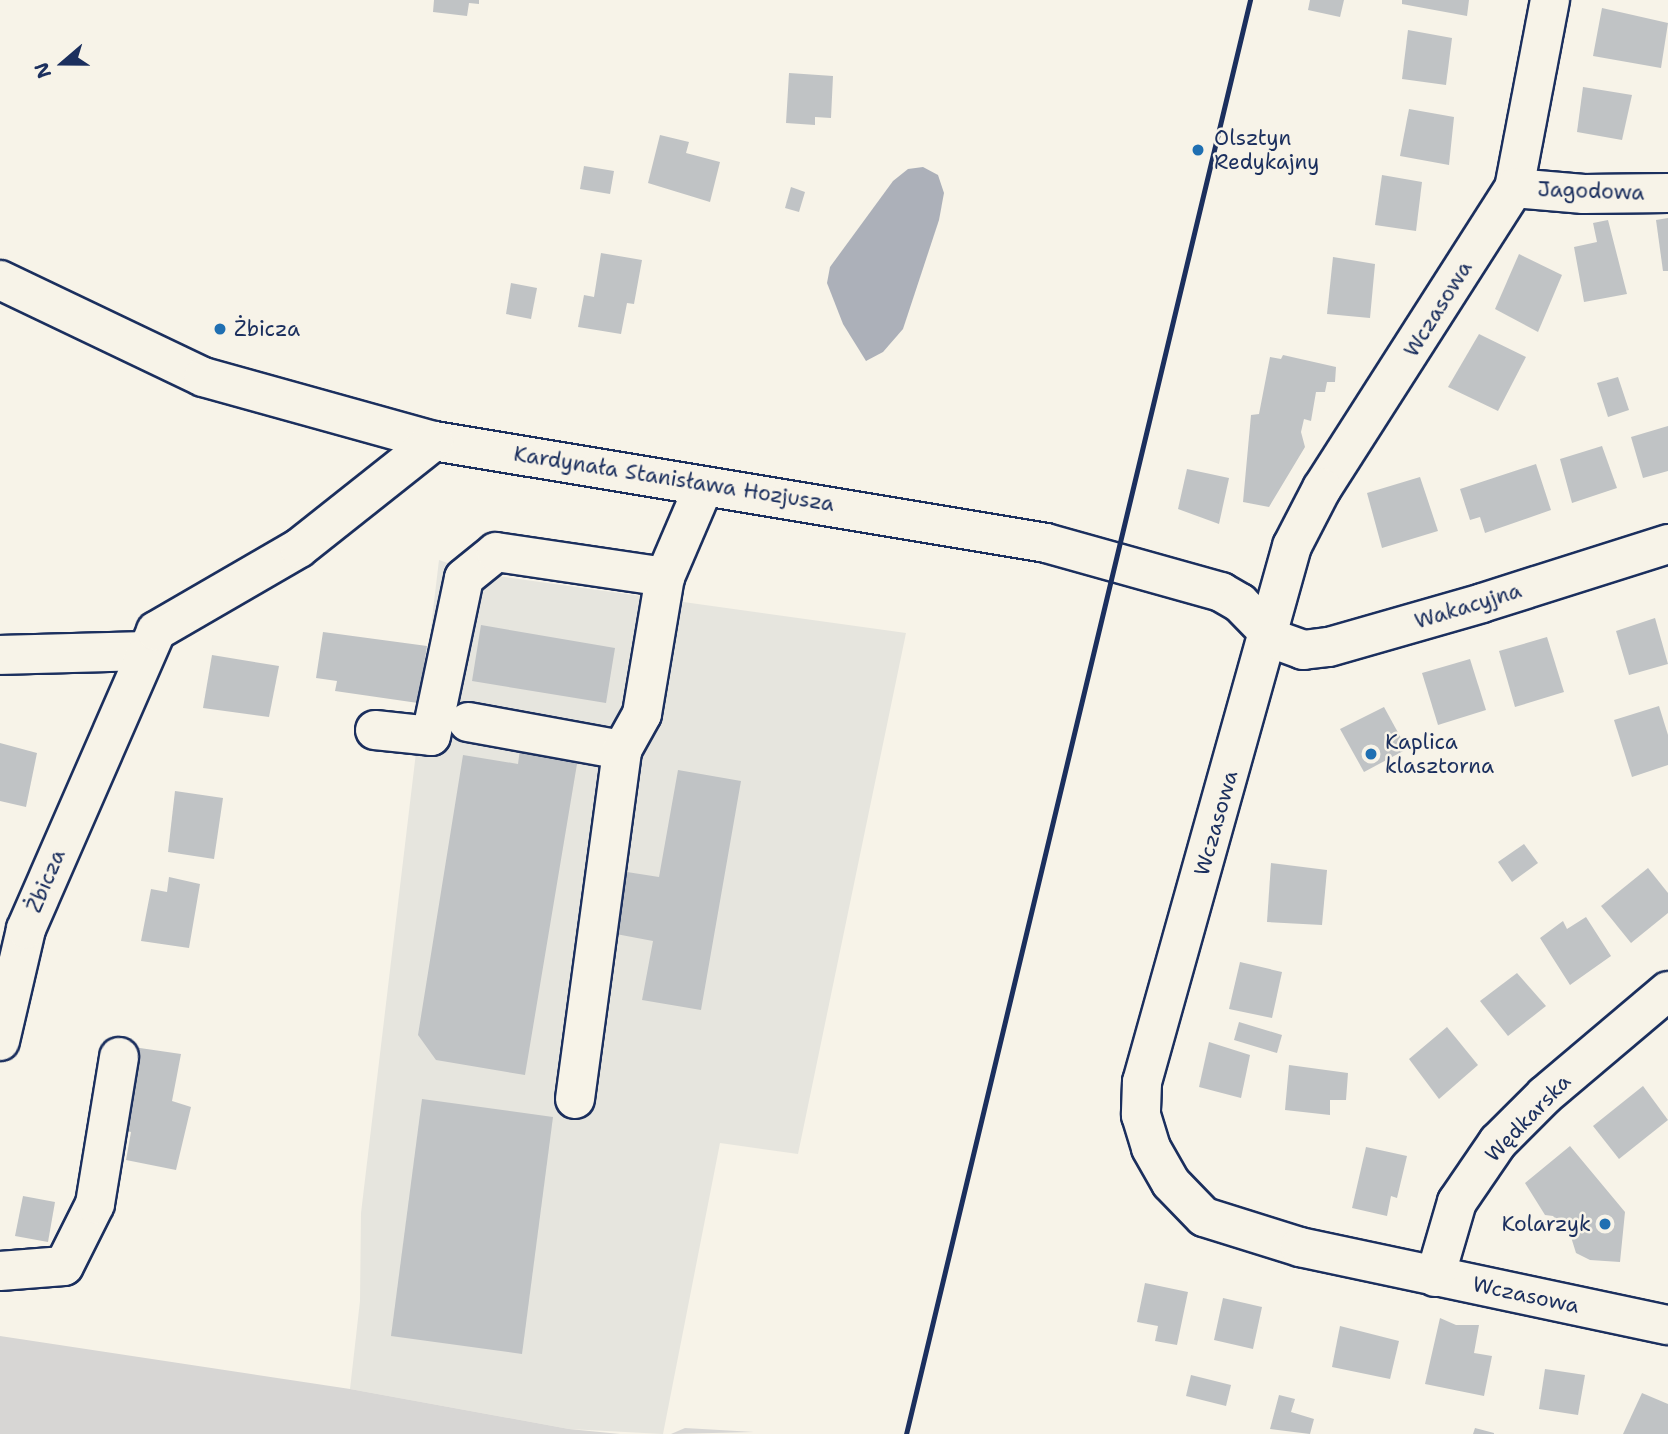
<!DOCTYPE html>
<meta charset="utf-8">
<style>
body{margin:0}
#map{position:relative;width:1668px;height:1434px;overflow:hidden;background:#f7f3e8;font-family:"Shantell Sans",sans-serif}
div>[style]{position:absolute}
.built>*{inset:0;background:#e6e5de}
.green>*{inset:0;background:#d7d6d4}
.water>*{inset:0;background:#acb0b9}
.building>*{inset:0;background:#c0c3c5}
.roads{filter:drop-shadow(2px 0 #1b2f5e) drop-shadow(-2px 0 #1b2f5e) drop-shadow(0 2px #1b2f5e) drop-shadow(0 -2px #1b2f5e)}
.minor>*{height:38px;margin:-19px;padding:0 19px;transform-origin:19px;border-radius:19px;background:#f7f3e8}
.rail>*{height:5px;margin:-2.5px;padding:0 2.5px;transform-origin:2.5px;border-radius:2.5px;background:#1b2f5e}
.dots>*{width:19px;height:19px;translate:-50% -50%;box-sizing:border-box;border:4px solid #f7f3e8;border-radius:50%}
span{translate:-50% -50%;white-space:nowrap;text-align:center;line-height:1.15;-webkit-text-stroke:5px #f7f3e8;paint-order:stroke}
.poi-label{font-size:21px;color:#1b2f5e}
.left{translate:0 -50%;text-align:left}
.right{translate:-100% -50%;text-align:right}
.street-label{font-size:21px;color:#1b2f5e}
.north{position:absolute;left:28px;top:28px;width:70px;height:70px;-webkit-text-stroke:5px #f7f3e8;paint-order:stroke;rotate:250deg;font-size:19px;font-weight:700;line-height:28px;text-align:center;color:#1b2f5e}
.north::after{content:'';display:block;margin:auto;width:24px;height:32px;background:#1b2f5e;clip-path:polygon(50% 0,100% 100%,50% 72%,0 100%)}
</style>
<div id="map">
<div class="built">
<div style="clip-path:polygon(439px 560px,476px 573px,906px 633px,798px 1154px,720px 1143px,663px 1434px,569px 1429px,350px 1389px,360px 1301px,361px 1213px)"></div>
</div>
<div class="green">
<div style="clip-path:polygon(0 1336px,350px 1389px,569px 1429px,620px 1434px,0 1434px)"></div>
<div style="clip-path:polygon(685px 1428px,754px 1432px,671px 1434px)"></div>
</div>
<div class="water">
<div style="clip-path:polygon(923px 167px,938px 175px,944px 193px,939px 220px,903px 329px,883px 352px,866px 361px,843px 324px,827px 283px,830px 267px,893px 181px,908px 169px)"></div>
</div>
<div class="building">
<div style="clip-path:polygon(434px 0,479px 0,479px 4px,469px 3px,467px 16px,433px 12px)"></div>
<div style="clip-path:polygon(1310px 0,1344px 0,1340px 17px,1308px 10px)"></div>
<div style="clip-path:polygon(1402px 0,1469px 0,1467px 16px,1402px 4px)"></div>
<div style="clip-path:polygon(1602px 8px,1668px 23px,1661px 68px,1593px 56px)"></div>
<div style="clip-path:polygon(1408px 30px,1452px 38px,1446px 85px,1402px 79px)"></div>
<div style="clip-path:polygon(789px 73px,833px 76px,831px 118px,815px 117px,815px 125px,786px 123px)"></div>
<div style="clip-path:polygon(1583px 87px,1632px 95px,1622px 140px,1577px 132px)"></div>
<div style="clip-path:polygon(1409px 109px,1454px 117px,1449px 165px,1400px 156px)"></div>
<div style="clip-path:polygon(660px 135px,689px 142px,686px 153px,720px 162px,710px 202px,648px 183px)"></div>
<div style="clip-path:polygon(584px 166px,614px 171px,610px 194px,580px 189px)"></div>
<div style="clip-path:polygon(1382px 175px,1422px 182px,1416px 231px,1375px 225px)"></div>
<div style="clip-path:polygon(791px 187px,805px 192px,799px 212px,785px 208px)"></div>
<div style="clip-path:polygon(1668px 218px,1668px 271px,1663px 271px,1656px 220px)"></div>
<div style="clip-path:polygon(1608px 220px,1627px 294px,1584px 302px,1574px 247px,1597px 242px,1593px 223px)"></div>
<div style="clip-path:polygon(601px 253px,642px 260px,634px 304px,627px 303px,621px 334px,578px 327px,584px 295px,594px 297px)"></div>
<div style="clip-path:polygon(1519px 254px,1562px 275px,1538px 332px,1495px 309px)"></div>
<div style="clip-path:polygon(1333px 257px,1375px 264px,1370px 318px,1327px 314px)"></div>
<div style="clip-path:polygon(511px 283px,537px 288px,531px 319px,506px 314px)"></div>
<div style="clip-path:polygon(1479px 334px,1526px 357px,1498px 411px,1448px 387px)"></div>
<div style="clip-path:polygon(1283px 355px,1336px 367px,1335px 382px,1327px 382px,1325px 392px,1316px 392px,1311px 421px,1304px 419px,1301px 432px,1305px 447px,1269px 507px,1243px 502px,1251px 415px,1259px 414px,1270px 357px,1281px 359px)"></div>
<div style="clip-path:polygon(1618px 377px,1629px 410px,1608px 417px,1597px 383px)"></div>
<div style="clip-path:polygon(1668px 426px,1668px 471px,1643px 478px,1631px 437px)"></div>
<div style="clip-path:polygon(1602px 446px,1617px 488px,1572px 503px,1560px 459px)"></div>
<div style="clip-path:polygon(1536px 464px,1551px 510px,1485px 533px,1480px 517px,1470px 520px,1460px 489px)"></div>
<div style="clip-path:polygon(1187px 469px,1229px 478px,1219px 524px,1178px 509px)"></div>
<div style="clip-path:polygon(1420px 477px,1438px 531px,1382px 548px,1367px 493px)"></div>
<div style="clip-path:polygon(1655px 618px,1668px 664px,1629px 675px,1616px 631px)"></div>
<div style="clip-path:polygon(481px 625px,615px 648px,606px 703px,472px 681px)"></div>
<div style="clip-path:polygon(323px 632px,427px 646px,418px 703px,335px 691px,337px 681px,316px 678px)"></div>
<div style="clip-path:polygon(1547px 637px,1564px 692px,1515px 707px,1499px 651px)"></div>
<div style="clip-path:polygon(212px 655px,279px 666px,269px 717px,203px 708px)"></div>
<div style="clip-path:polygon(1470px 659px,1486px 710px,1438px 725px,1422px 673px)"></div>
<div style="clip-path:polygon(1659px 706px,1668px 735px,1668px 765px,1632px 777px,1614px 720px)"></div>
<div style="clip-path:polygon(1384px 707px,1407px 749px,1364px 772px,1340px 729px)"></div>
<div style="clip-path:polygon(0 743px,37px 753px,26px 807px,0 801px)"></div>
<div style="clip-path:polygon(520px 749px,578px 758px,525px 1075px,436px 1060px,418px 1035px,463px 755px,518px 764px)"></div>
<div style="clip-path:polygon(678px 770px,741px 781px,701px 1010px,642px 1000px,653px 941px,616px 934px,627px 872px,659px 877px)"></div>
<div style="clip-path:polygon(175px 791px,223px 798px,214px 859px,168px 852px)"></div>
<div style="clip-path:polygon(1524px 844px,1538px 863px,1512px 882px,1498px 862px)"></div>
<div style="clip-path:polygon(1271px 863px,1327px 870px,1322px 925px,1267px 922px)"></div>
<div style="clip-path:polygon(1648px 868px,1668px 893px,1668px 913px,1631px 943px,1601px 906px)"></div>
<div style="clip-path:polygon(169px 877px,200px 884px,189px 948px,141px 941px,151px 889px,167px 892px)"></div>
<div style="clip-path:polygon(1586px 917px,1611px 956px,1570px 985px,1540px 938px,1563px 921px,1567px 929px)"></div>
<div style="clip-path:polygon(1240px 962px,1282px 972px,1272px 1018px,1229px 1009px)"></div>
<div style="clip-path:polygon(1517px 973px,1546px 1006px,1508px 1036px,1480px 1001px)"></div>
<div style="clip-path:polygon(1239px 1022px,1282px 1035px,1277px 1053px,1234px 1040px)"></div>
<div style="clip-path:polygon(1447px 1027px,1478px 1065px,1439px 1099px,1409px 1059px)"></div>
<div style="clip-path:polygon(1209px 1042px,1250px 1055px,1241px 1098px,1199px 1087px)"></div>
<div style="clip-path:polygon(133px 1047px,181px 1054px,172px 1101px,191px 1107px,176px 1170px,126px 1160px,131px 1132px,114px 1128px)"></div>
<div style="clip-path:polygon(1289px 1065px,1348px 1073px,1346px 1100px,1330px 1100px,1330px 1115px,1285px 1110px)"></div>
<div style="clip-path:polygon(1643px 1086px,1668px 1120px,1619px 1159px,1593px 1126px)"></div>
<div style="clip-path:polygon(422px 1099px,553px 1117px,522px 1354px,391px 1336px)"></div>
<div style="clip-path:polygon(1570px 1146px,1625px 1212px,1620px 1262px,1590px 1260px,1576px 1253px,1571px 1237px,1553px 1216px,1545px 1215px,1525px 1183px)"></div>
<div style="clip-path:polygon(1366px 1147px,1407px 1156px,1397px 1198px,1391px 1196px,1387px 1216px,1352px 1208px)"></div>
<div style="clip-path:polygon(23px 1196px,55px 1202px,48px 1242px,15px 1236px)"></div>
<div style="clip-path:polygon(1145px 1283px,1188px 1292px,1177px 1345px,1155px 1341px,1158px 1326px,1137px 1322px)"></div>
<div style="clip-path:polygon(1223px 1298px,1262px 1307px,1253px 1349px,1214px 1340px)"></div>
<div style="clip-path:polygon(1440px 1318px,1456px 1325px,1479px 1325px,1474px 1353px,1492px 1356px,1484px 1396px,1425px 1384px)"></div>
<div style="clip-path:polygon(1340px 1326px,1399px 1341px,1390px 1379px,1332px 1367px)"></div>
<div style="clip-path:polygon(1545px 1369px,1585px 1375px,1578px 1415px,1539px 1409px)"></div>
<div style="clip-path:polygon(1191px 1375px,1231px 1385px,1226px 1406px,1186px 1396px)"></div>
<div style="clip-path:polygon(1642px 1393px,1668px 1404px,1668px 1434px,1623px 1434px)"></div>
<div style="clip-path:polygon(1279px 1395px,1295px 1399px,1291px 1412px,1314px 1419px,1310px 1434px,1270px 1429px)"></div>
<div style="clip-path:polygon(1475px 1428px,1494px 1433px,1494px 1434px,1473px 1434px)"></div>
</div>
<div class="roads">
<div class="minor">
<div style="left:1550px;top:0;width:191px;rotate:100.8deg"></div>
<div style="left:1514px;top:188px;width:356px;rotate:122.6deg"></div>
<div style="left:1322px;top:488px;width:65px;rotate:117.3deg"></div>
<div style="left:1292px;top:546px;width:557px;rotate:105.63deg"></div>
<div style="left:1142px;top:1082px;width:33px;rotate:92deg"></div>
<div style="left:1141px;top:1115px;width:34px;rotate:73deg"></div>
<div style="left:1151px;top:1148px;width:40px;rotate:60.3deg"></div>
<div style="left:1171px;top:1183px;width:47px;rotate:45.9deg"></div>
<div style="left:1204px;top:1217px;width:101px;rotate:17.4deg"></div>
<div style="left:1300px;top:1247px;width:376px;rotate:12deg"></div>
<div style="left:1514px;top:188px;width:70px;rotate:4.9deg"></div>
<div style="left:1584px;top:194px;width:84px;rotate:-0.7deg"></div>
<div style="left:0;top:280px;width:225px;rotate:25.5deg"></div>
<div style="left:203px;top:377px;width:240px;rotate:15.5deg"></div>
<div style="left:434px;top:441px;width:620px;rotate:9.46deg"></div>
<div style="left:1046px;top:543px;width:182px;rotate:15.6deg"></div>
<div style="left:1221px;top:592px;width:22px;rotate:30deg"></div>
<div style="left:1240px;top:603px;width:52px;rotate:45.8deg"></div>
<div style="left:1276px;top:640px;width:29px;rotate:20deg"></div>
<div style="left:1303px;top:650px;width:26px;rotate:-7deg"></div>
<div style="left:1329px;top:647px;width:159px;rotate:-16deg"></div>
<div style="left:1482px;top:603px;width:195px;rotate:-17.6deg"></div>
<div style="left:0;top:655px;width:146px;rotate:-1.6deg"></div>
<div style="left:468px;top:722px;width:157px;rotate:10.3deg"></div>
<div style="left:375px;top:730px;width:56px;rotate:6.1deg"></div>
<div style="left:431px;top:736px;width:161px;rotate:-78.2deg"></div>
<div style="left:464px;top:578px;width:41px;rotate:-39.1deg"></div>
<div style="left:496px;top:552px;width:171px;rotate:8.4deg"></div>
<div style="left:0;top:1041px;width:115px;rotate:-76.9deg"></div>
<div style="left:26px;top:929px;width:325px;rotate:-66.4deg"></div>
<div style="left:156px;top:631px;width:165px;rotate:-30.1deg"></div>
<div style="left:299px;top:548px;width:172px;rotate:-38.4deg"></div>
<div style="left:575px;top:1099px;width:352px;rotate:-82.3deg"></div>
<div style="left:622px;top:750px;width:41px;rotate:-60.9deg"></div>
<div style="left:642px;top:714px;width:139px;rotate:-80.5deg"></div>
<div style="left:665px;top:577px;width:99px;rotate:-66.8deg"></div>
<div style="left:0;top:1271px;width:64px;rotate:-4.5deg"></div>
<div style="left:64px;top:1266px;width:69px;rotate:-63.4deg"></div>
<div style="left:95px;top:1204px;width:149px;rotate:-80.7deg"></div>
<div style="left:1435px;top:1277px;width:78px;rotate:-73.7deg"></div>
<div style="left:1457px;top:1202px;width:73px;rotate:-55.7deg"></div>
<div style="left:1498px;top:1142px;width:66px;rotate:-45deg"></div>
<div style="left:1545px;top:1095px;width:161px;rotate:-40.2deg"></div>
</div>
</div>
<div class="rail">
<div style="left:906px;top:1434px;width:1475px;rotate:-76.51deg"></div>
</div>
<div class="dots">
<div style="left:1198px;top:150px;background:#1f6fb2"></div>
<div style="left:220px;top:329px;background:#1f6fb2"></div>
<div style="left:1371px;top:754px;background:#1f6fb2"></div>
<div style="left:1605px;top:1224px;background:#1f6fb2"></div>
</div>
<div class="poi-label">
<span class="left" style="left:1214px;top:150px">Olsztyn<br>Redykajny</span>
<span class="left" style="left:234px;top:329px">Żbicza</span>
<span class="left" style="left:1385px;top:754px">Kaplica<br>klasztorna</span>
<span class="right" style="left:1591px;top:1224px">Kolarzyk</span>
</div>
<div class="street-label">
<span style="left:1591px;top:191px;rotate:2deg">Jagodowa</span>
<span style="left:1438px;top:309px;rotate:-58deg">Wczasowa</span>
<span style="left:674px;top:479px;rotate:9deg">Kardynała Stanisława Hozjusza</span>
<span style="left:1468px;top:606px;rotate:-17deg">Wakacyjna</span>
<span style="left:1216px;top:823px;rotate:-74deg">Wczasowa</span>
<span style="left:46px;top:881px;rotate:-67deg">Żbicza</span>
<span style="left:1528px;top:1118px;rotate:-46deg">Wędkarska</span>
<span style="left:1526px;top:1295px;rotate:12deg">Wczasowa</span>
</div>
<div class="north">N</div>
</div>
